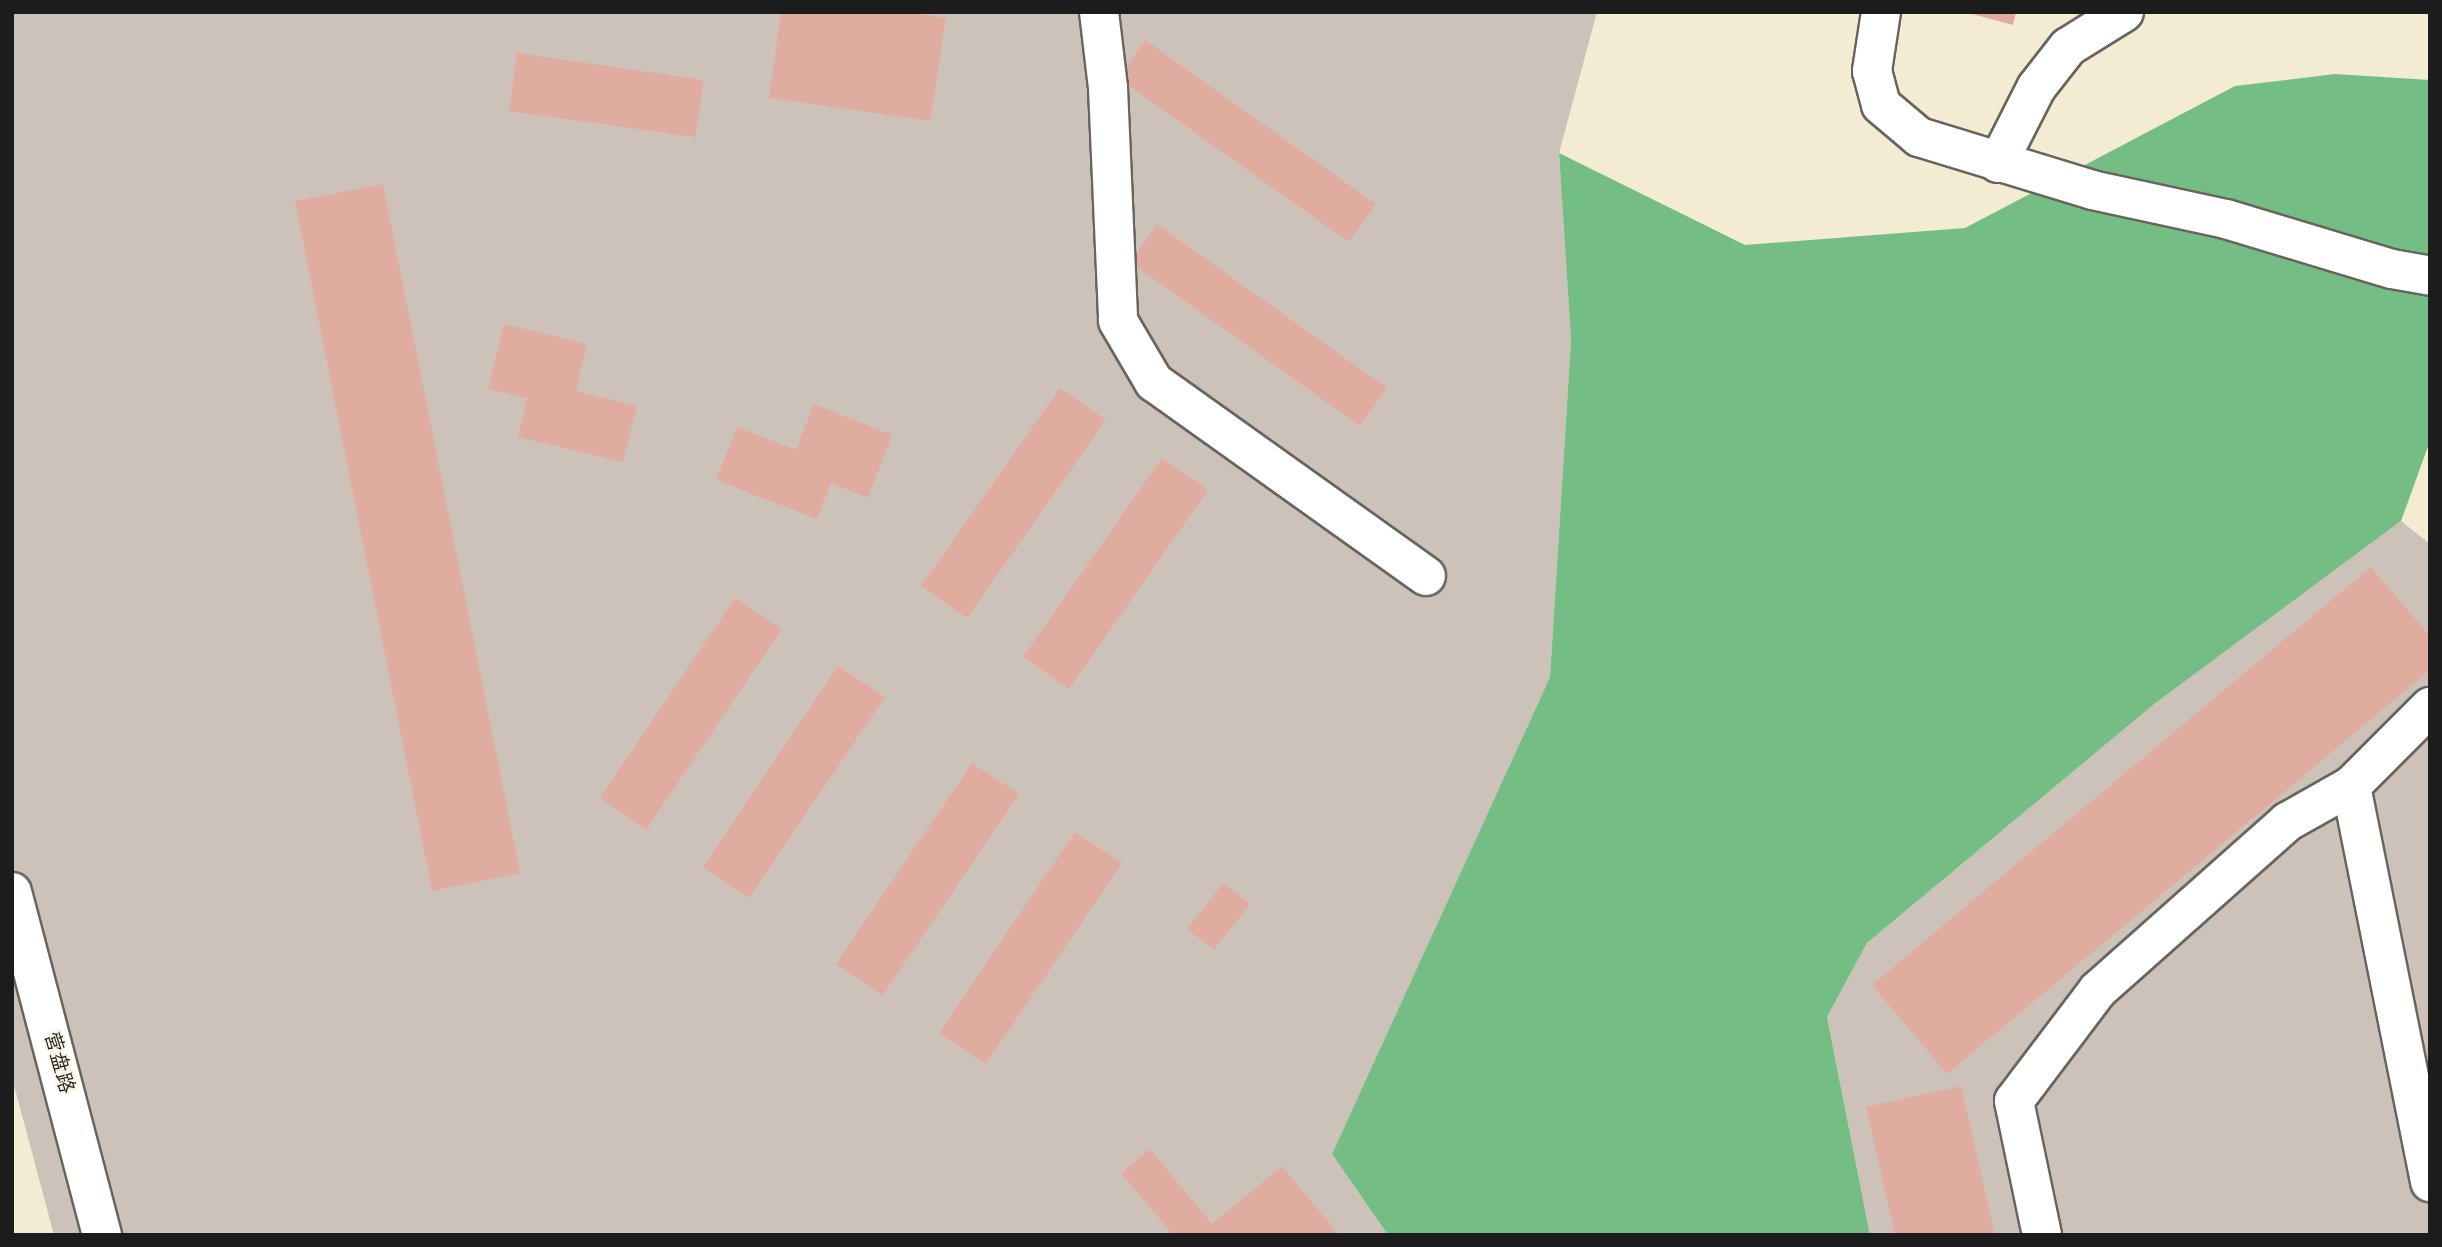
<!DOCTYPE html>
<meta charset="utf-8">
<style>
body{margin:0}
#map{position:relative;width:2442px;height:1247px;overflow:hidden;background:#f3ecd3;font-family:Dekko,"LXGW WenKai TC",sans-serif}
div>[style]{position:absolute}
.industrial>*{inset:0;background:#cdc2b9}
.forest>*{inset:0;background:#74be85}
.building>*{inset:0;background:#e1aca0}
.roads{filter:drop-shadow(2px 0 #67655c) drop-shadow(-2px 0 #67655c) drop-shadow(0 2px #67655c) drop-shadow(0 -2px #67655c)}
.minor>*{height:38px;margin:-19px;padding:0 19px;transform-origin:19px;border-radius:19px;background:#fff}
span{translate:-50% -50%;white-space:nowrap;text-align:center;line-height:1.15;-webkit-text-stroke:5px #fcf5e5;paint-order:stroke}
.street-label{font-size:21px;color:#1c1c1c}
.frame{position:absolute;inset:0;border:14px solid #1c1c1c;pointer-events:none}
</style>
<div id="map">
<div class="industrial">
<div style="clip-path:polygon(12px 12px,1597px 12px,1559px 153px,1571px 340px,1550px 677px,1332px 1154px,1388px 1235px,54px 1235px,12px 1078px)"></div>
<div style="clip-path:polygon(2401px 521px,2430px 544px,2430px 1235px,1870px 1235px,1827px 1017px,1867px 943px,2153px 705px)"></div>
</div>
<div class="forest">
<div style="clip-path:polygon(2335px 74px,2430px 80px,2430px 441px,2401px 521px,2153px 705px,1867px 943px,1827px 1017px,1870px 1235px,1388px 1235px,1332px 1154px,1550px 677px,1571px 340px,1559px 153px,1745px 245px,1965px 228px,2235px 86px)"></div>
</div>
<div class="building">
<div style="clip-path:polygon(781px 12px,908px 12px,946px 18px,930px 121px,769px 98px)"></div>
<div style="clip-path:polygon(1965px 12px,2016px 12px,2013px 25px)"></div>
<div style="clip-path:polygon(1145px 40px,1376px 204px,1349px 242px,1118px 78px)"></div>
<div style="clip-path:polygon(517px 53px,704px 80px,695px 137px,509px 111px)"></div>
<div style="clip-path:polygon(383px 184px,520px 873px,432px 891px,295px 201px)"></div>
<div style="clip-path:polygon(1157px 224px,1387px 388px,1360px 426px,1130px 262px)"></div>
<div style="clip-path:polygon(504px 324px,587px 344px,576px 391px,637px 406px,623px 462px,518px 437px,527px 398px,488px 389px)"></div>
<div style="clip-path:polygon(1060px 388px,1106px 420px,967px 618px,921px 586px)"></div>
<div style="clip-path:polygon(814px 404px,892px 435px,868px 498px,831px 483px,817px 519px,716px 480px,737px 427px,796px 450px)"></div>
<div style="clip-path:polygon(1162px 458px,1208px 490px,1069px 689px,1023px 657px)"></div>
<div style="clip-path:polygon(2371px 567px,2430px 636px,2430px 670px,1947px 1074px,1872px 985px)"></div>
<div style="clip-path:polygon(735px 598px,782px 629px,646px 830px,600px 798px)"></div>
<div style="clip-path:polygon(838px 666px,885px 697px,749px 898px,703px 867px)"></div>
<div style="clip-path:polygon(972px 763px,1019px 794px,883px 995px,836px 964px)"></div>
<div style="clip-path:polygon(1075px 832px,1122px 863px,986px 1064px,939px 1033px)"></div>
<div style="clip-path:polygon(1223px 883px,1250px 904px,1214px 950px,1187px 929px)"></div>
<div style="clip-path:polygon(1961px 1086px,1995px 1235px,1895px 1235px,1866px 1107px)"></div>
<div style="clip-path:polygon(1150px 1149px,1212px 1224px,1282px 1166px,1339px 1235px,1173px 1235px,1121px 1173px)"></div>
</div>
<div class="roads">
<div class="minor">
<div style="left:1099px;top:12px;width:77px;rotate:83.2deg"></div>
<div style="left:1108px;top:88px;width:233px;rotate:87.5deg"></div>
<div style="left:1118px;top:321px;width:71px;rotate:59.5deg"></div>
<div style="left:1154px;top:382px;width:334px;rotate:35.5deg"></div>
<div style="left:1881px;top:12px;width:60px;rotate:98.7deg"></div>
<div style="left:1872px;top:71px;width:35px;rotate:75deg"></div>
<div style="left:1881px;top:105px;width:50px;rotate:40.1deg"></div>
<div style="left:1919px;top:137px;width:181px;rotate:17deg"></div>
<div style="left:2092px;top:190px;width:137px;rotate:12.2deg"></div>
<div style="left:2226px;top:219px;width:173px;rotate:16.8deg"></div>
<div style="left:2392px;top:269px;width:39px;rotate:10deg"></div>
<div style="left:1998px;top:163px;width:84px;rotate:-63.1deg"></div>
<div style="left:2036px;top:88px;width:52px;rotate:-52deg"></div>
<div style="left:2068px;top:47px;width:66px;rotate:-32deg"></div>
<div style="left:2351px;top:786px;width:404px;rotate:78.7deg"></div>
<div style="left:12px;top:892px;width:355px;rotate:75.3deg"></div>
<div style="left:2042px;top:1235px;width:137px;rotate:-101.8deg"></div>
<div style="left:2014px;top:1101px;width:139px;rotate:-52.9deg"></div>
<div style="left:2098px;top:990px;width:253px;rotate:-41.6deg"></div>
<div style="left:2287px;top:822px;width:73px;rotate:-29.4deg"></div>
<div style="left:2351px;top:786px;width:112px;rotate:-45deg"></div>
</div>
</div>
<div class="street-label">
<span style="left:57px;top:1063px;rotate:75deg">营盘路</span>
</div>
<div class="frame"></div>
</div>
